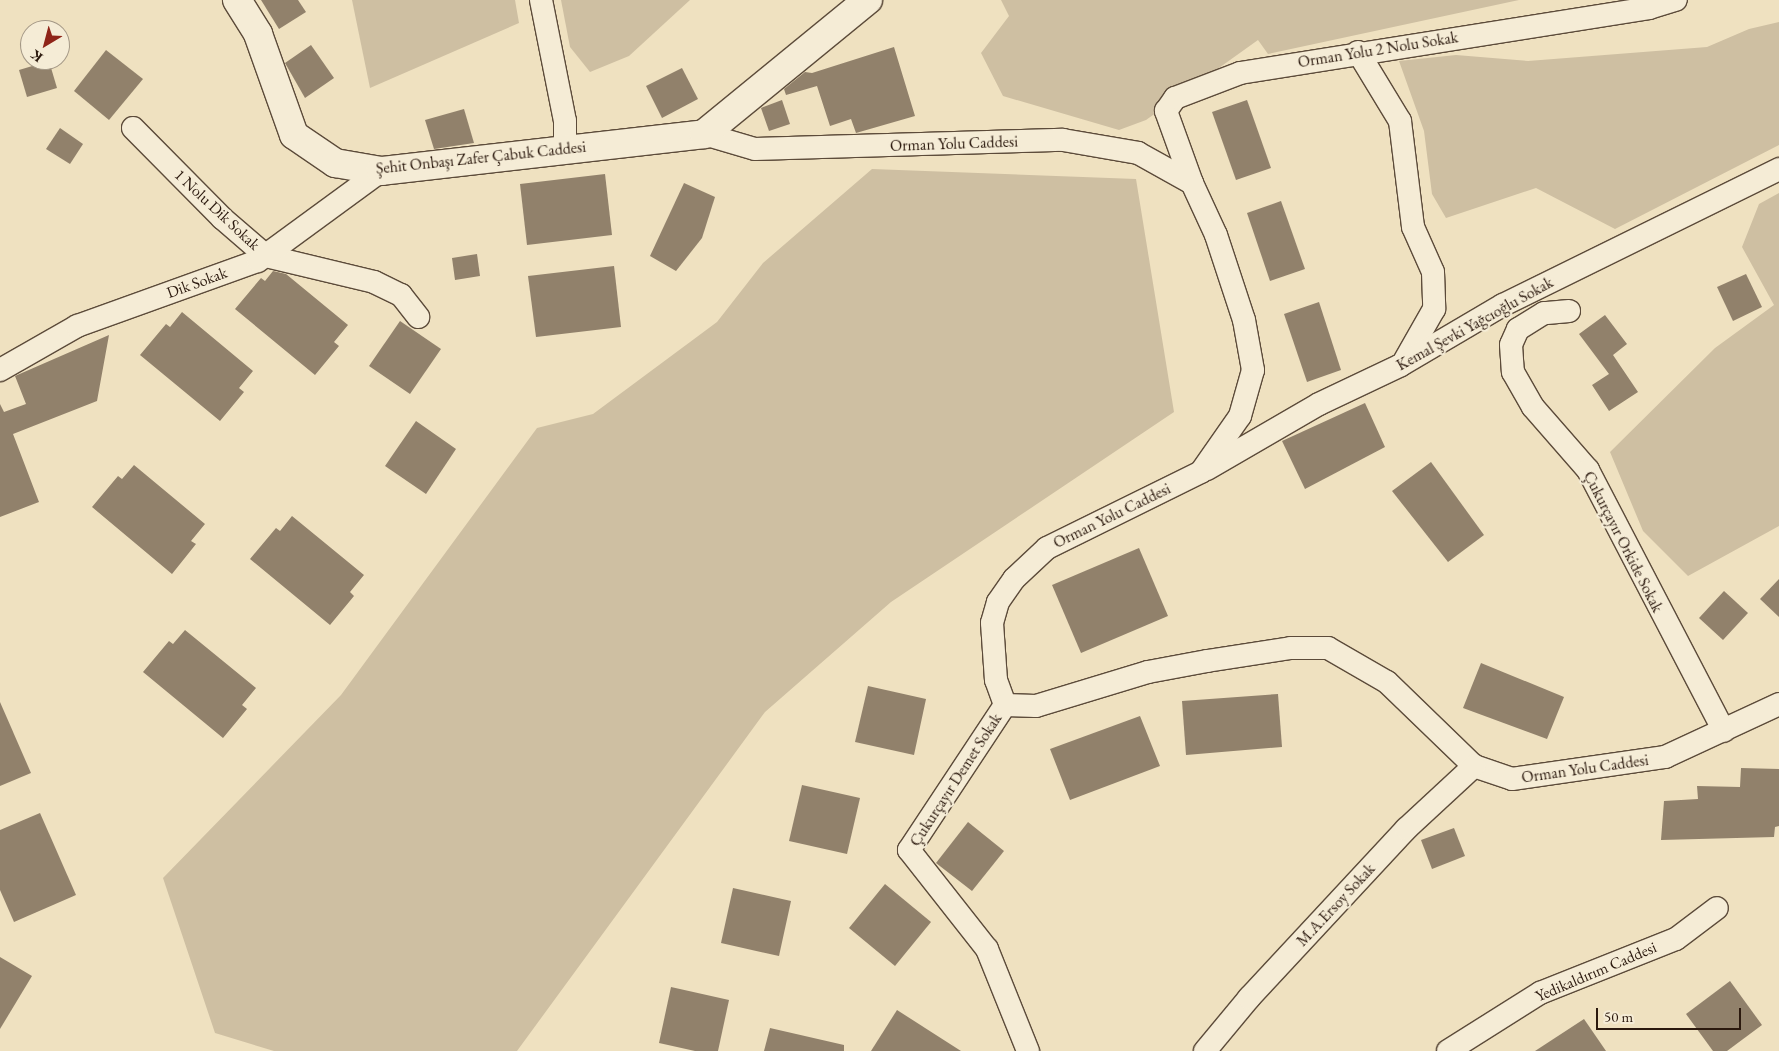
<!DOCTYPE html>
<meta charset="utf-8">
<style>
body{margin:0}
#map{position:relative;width:1779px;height:1051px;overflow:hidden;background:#efe1c0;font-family:"EB Garamond",serif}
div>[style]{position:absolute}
.green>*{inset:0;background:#cebfa2}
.building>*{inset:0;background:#91816b}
.roads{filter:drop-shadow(1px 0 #5c4b3a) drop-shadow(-1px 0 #5c4b3a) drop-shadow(0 1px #5c4b3a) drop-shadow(0 -1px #5c4b3a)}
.minor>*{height:22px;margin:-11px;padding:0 11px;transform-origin:11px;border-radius:11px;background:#f5ecd6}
.tertiary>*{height:28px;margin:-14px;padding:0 14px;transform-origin:14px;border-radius:14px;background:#f5ecd6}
span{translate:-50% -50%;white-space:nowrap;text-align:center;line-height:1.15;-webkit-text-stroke:4.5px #f5ecd6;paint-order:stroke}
.street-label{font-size:16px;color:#2b190e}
.north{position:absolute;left:20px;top:20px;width:50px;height:50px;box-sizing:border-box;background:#f5ecd6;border:1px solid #a49886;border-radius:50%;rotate:217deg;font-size:14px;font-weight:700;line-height:20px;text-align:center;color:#2b190e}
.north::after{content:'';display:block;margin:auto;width:18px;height:22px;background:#8f2418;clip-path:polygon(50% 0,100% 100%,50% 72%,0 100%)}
.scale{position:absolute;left:1596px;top:1008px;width:145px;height:22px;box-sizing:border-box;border:2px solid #2b190e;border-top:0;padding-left:6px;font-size:15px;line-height:18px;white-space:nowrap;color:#2b190e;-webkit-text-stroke:4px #f5ecd6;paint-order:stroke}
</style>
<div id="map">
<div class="green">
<div style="clip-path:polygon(352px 0,515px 0,519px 23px,370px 88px)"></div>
<div style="clip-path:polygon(561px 0,690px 0,629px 56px,590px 72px,570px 47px)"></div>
<div style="clip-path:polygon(1001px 0,1519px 0,1268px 54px,1258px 40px,1146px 120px,1119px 130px,1003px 96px,981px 53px,1009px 16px)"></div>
<div style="clip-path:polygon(1779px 22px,1779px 145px,1615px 229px,1536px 188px,1446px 218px,1432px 194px,1424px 131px,1399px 61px,1456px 55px,1528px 61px,1707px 47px,1749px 29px)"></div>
<div style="clip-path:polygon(872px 169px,1136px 179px,1174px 412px,891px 602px,765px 712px,517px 1051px,274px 1051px,215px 1033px,163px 878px,341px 695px,537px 428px,593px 414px,717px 322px,763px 263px)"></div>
<div style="clip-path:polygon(1779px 193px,1779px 526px,1688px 576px,1643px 531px,1610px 452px,1715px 348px,1774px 305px,1742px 247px,1759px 204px)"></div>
</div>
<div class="building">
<div style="clip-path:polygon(261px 0,298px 0,306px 12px,279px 29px)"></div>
<div style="clip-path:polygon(311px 45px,334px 78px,305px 98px,285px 63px)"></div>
<div style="clip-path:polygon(894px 47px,915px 116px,856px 133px,851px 119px,830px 126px,817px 86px,786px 95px,784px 89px,805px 72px,812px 73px)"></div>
<div style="clip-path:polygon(106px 50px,143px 79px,109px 120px,74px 91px)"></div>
<div style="clip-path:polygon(49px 61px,57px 88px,27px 97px,19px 70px)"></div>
<div style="clip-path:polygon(682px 68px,698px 99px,662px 118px,646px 86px)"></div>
<div style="clip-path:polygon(782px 100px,790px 124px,769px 131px,761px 108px)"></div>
<div style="clip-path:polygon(1247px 100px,1271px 168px,1236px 180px,1212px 112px)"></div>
<div style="clip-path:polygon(464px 109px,474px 143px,434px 149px,425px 120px)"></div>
<div style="clip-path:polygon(60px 128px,83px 144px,70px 164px,46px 149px)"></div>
<div style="clip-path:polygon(605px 174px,612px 235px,527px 245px,520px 184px)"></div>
<div style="clip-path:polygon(684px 183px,715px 197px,702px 238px,676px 271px,650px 256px)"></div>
<div style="clip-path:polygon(1281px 201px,1305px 269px,1270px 281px,1247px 213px)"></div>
<div style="clip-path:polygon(477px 254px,480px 276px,455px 280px,452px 258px)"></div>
<div style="clip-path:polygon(614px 266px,621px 327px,536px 337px,528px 276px)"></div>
<div style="clip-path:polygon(273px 271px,286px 274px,348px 325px,334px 342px,339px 346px,315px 375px,235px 309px,261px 278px,265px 281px)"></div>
<div style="clip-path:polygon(1746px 274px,1762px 307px,1733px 321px,1717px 287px)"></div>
<div style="clip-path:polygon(1319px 302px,1341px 370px,1307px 382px,1284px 314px)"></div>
<div style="clip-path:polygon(182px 312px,253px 371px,239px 388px,244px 392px,220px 421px,140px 355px,166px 324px,170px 327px)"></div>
<div style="clip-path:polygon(1605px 315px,1627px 344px,1613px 355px,1638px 392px,1609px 411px,1592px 385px,1609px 374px,1579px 334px)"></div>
<div style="clip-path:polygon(400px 321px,441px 349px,410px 394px,369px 366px)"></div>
<div style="clip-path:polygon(109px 335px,97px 401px,13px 434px,39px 502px,0 517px,0 404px,4px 412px,26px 404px,15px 376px)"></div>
<div style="clip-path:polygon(1365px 403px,1385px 447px,1305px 489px,1282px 441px)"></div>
<div style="clip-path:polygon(416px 421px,456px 449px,426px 494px,385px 466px)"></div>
<div style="clip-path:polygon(1431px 462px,1484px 535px,1448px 562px,1392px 491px)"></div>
<div style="clip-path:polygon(134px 465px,205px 524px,191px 541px,196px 544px,172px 574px,92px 507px,118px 476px,122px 479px)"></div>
<div style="clip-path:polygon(292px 516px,364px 575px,350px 592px,354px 596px,330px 625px,250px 559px,276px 528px,280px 531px)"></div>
<div style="clip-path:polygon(1139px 548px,1168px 616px,1081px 653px,1052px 585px)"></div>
<div style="clip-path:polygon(1779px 579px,1779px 617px,1760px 599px)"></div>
<div style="clip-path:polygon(1724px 591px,1748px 613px,1723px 640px,1699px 618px)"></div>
<div style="clip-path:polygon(185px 630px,256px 688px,242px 705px,247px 709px,223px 738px,143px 672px,169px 641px,173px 644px)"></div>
<div style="clip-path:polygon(1481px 663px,1564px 697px,1547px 739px,1463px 708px)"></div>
<div style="clip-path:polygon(868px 686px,926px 699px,914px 755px,855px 742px)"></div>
<div style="clip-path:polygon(1278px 694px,1282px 747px,1186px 755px,1182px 701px)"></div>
<div style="clip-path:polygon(0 702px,31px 773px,0 786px)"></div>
<div style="clip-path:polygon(1140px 716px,1160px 766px,1070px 800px,1050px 749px)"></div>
<div style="clip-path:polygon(1741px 768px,1779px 769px,1779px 826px,1775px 827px,1774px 837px,1661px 840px,1664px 801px,1698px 799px,1697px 786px,1740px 787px)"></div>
<div style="clip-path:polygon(802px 785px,860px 798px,847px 854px,789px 841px)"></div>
<div style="clip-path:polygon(40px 813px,76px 895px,14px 922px,0 890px,0 830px)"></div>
<div style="clip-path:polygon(968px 822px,1004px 851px,972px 891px,936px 863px)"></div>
<div style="clip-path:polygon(1454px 828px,1465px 856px,1432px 869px,1421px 840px)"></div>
<div style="clip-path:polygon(885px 884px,931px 922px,895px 966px,849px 928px)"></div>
<div style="clip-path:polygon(733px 888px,791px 901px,779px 956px,721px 943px)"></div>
<div style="clip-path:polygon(0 957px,32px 976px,0 1029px)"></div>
<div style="clip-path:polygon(1730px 981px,1762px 1025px,1727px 1051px,1713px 1051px,1686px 1014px)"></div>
<div style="clip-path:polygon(671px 987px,729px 1000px,718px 1051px,695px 1051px,659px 1043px)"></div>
<div style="clip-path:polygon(897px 1010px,961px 1051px,871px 1051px)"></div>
<div style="clip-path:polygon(1584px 1019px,1606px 1051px,1535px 1051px)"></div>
<div style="clip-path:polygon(770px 1028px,844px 1045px,844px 1051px,764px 1051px)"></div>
</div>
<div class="roads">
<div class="minor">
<div style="left:541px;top:0;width:123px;rotate:78.8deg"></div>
<div style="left:565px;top:121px;width:29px;rotate:90deg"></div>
<div style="left:1358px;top:52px;width:81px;rotate:58.7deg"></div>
<div style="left:1400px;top:121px;width:107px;rotate:83deg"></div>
<div style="left:1413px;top:227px;width:49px;rotate:66deg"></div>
<div style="left:1433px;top:272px;width:37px;rotate:88deg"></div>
<div style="left:1434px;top:309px;width:59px;rotate:119.6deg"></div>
<div style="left:133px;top:128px;width:127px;rotate:45.3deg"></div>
<div style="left:222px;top:218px;width:58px;rotate:40.8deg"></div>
<div style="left:266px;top:256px;width:111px;rotate:13.5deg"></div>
<div style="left:374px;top:282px;width:30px;rotate:26deg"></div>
<div style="left:401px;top:295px;width:28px;rotate:52deg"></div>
<div style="left:704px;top:134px;width:53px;rotate:16.4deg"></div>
<div style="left:755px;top:149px;width:308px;rotate:-1.7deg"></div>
<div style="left:1063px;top:140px;width:76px;rotate:9.8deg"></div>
<div style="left:1138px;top:153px;width:62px;rotate:29.1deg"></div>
<div style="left:1192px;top:183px;width:57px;rotate:65.2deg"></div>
<div style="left:1216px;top:235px;width:89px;rotate:71.8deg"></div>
<div style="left:1244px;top:320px;width:51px;rotate:79.8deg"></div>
<div style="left:1253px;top:370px;width:48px;rotate:105.8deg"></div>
<div style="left:1240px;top:416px;width:68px;rotate:124.9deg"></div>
<div style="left:1201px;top:472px;width:172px;rotate:153.7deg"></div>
<div style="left:1047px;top:548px;width:45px;rotate:136.8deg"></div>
<div style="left:1014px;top:579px;width:28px;rotate:125deg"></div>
<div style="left:998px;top:602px;width:22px;rotate:106deg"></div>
<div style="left:992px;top:623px;width:57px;rotate:86deg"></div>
<div style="left:996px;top:680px;width:27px;rotate:70deg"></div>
<div style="left:1192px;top:183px;width:77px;rotate:-109.9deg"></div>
<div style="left:1166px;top:111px;width:16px;rotate:-55deg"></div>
<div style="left:1175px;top:98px;width:70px;rotate:-21deg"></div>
<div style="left:1240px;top:73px;width:414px;rotate:-9deg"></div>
<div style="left:1649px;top:8px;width:28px;rotate:-17deg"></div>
<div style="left:1569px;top:311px;width:25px;rotate:175deg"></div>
<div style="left:1544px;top:313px;width:31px;rotate:148deg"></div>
<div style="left:1518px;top:329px;width:17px;rotate:114deg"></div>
<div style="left:1511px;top:345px;width:27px;rotate:86deg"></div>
<div style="left:1513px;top:372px;width:40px;rotate:60.3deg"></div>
<div style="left:1533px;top:407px;width:84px;rotate:48.9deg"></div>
<div style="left:1588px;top:470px;width:294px;rotate:62.5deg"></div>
<div style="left:0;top:370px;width:89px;rotate:-29.7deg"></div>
<div style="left:77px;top:326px;width:192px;rotate:-19.8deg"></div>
<div style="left:258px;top:261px;width:152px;rotate:-36.2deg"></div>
<div style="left:1207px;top:469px;width:129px;rotate:-30.1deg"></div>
<div style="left:1319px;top:404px;width:91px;rotate:-25.4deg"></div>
<div style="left:1401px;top:365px;width:118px;rotate:-30.5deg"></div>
<div style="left:1503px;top:305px;width:308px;rotate:-26.2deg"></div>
<div style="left:1005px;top:705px;width:31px;rotate:2deg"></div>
<div style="left:1036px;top:706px;width:117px;rotate:-16.9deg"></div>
<div style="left:1148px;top:672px;width:60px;rotate:-10.6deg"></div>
<div style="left:1207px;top:661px;width:85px;rotate:-8.8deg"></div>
<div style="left:1291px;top:648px;width:37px"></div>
<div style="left:1328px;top:648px;width:68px;rotate:30deg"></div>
<div style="left:1387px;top:682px;width:121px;rotate:44deg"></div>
<div style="left:1474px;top:766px;width:40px;rotate:18.9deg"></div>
<div style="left:1512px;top:779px;width:155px;rotate:-8.2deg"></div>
<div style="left:1665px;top:757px;width:126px;rotate:-24.9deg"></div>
<div style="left:1005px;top:705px;width:174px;rotate:123.5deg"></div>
<div style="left:909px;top:850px;width:126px;rotate:51.8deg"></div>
<div style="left:987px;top:949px;width:110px;rotate:68.1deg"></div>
<div style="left:1205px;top:1051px;width:69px;rotate:-50.3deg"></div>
<div style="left:1249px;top:998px;width:231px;rotate:-47.1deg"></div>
<div style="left:1406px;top:829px;width:93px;rotate:-42.8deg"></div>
<div style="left:1448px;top:1051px;width:109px;rotate:-32.2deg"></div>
<div style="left:1540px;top:993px;width:146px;rotate:-21.7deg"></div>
<div style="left:1676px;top:939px;width:51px;rotate:-37.1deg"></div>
</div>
<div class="tertiary">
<div style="left:237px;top:0;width:40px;rotate:58deg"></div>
<div style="left:258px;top:34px;width:107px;rotate:70.4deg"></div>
<div style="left:294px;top:135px;width:50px;rotate:34.3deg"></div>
<div style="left:335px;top:163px;width:47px;rotate:9.9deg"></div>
<div style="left:381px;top:171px;width:325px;rotate:-6.5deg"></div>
<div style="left:704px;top:134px;width:212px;rotate:-39.3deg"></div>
</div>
</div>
<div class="street-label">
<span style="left:1378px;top:50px;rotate:-9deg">Orman Yolu 2 Nolu Sokak</span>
<span style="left:954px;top:144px;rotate:-2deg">Orman Yolu Caddesi</span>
<span style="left:481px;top:158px;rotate:-6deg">Şehit Onbaşı Zafer Çabuk Caddesi</span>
<span style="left:217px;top:210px;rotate:43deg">1 Nolu Dik Sokak</span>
<span style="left:197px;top:283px;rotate:-20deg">Dik Sokak</span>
<span style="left:1475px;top:324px;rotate:-29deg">Kemal Şevki Yağcıoğlu Sokak</span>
<span style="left:1112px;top:516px;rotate:-26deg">Orman Yolu Caddesi</span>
<span style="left:1623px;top:542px;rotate:63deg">Çukurçayır Orkide Sokak</span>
<span style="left:1585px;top:769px;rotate:-8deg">Orman Yolu Caddesi</span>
<span style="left:956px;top:780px;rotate:-57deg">Çukurçayır Demet Sokak</span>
<span style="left:1336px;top:905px;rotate:-47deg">M.A.Ersoy Sokak</span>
<span style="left:1596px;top:972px;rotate:-23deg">Yedikaldırım Caddesi</span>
</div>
<div class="north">K</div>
<div class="scale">50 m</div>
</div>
